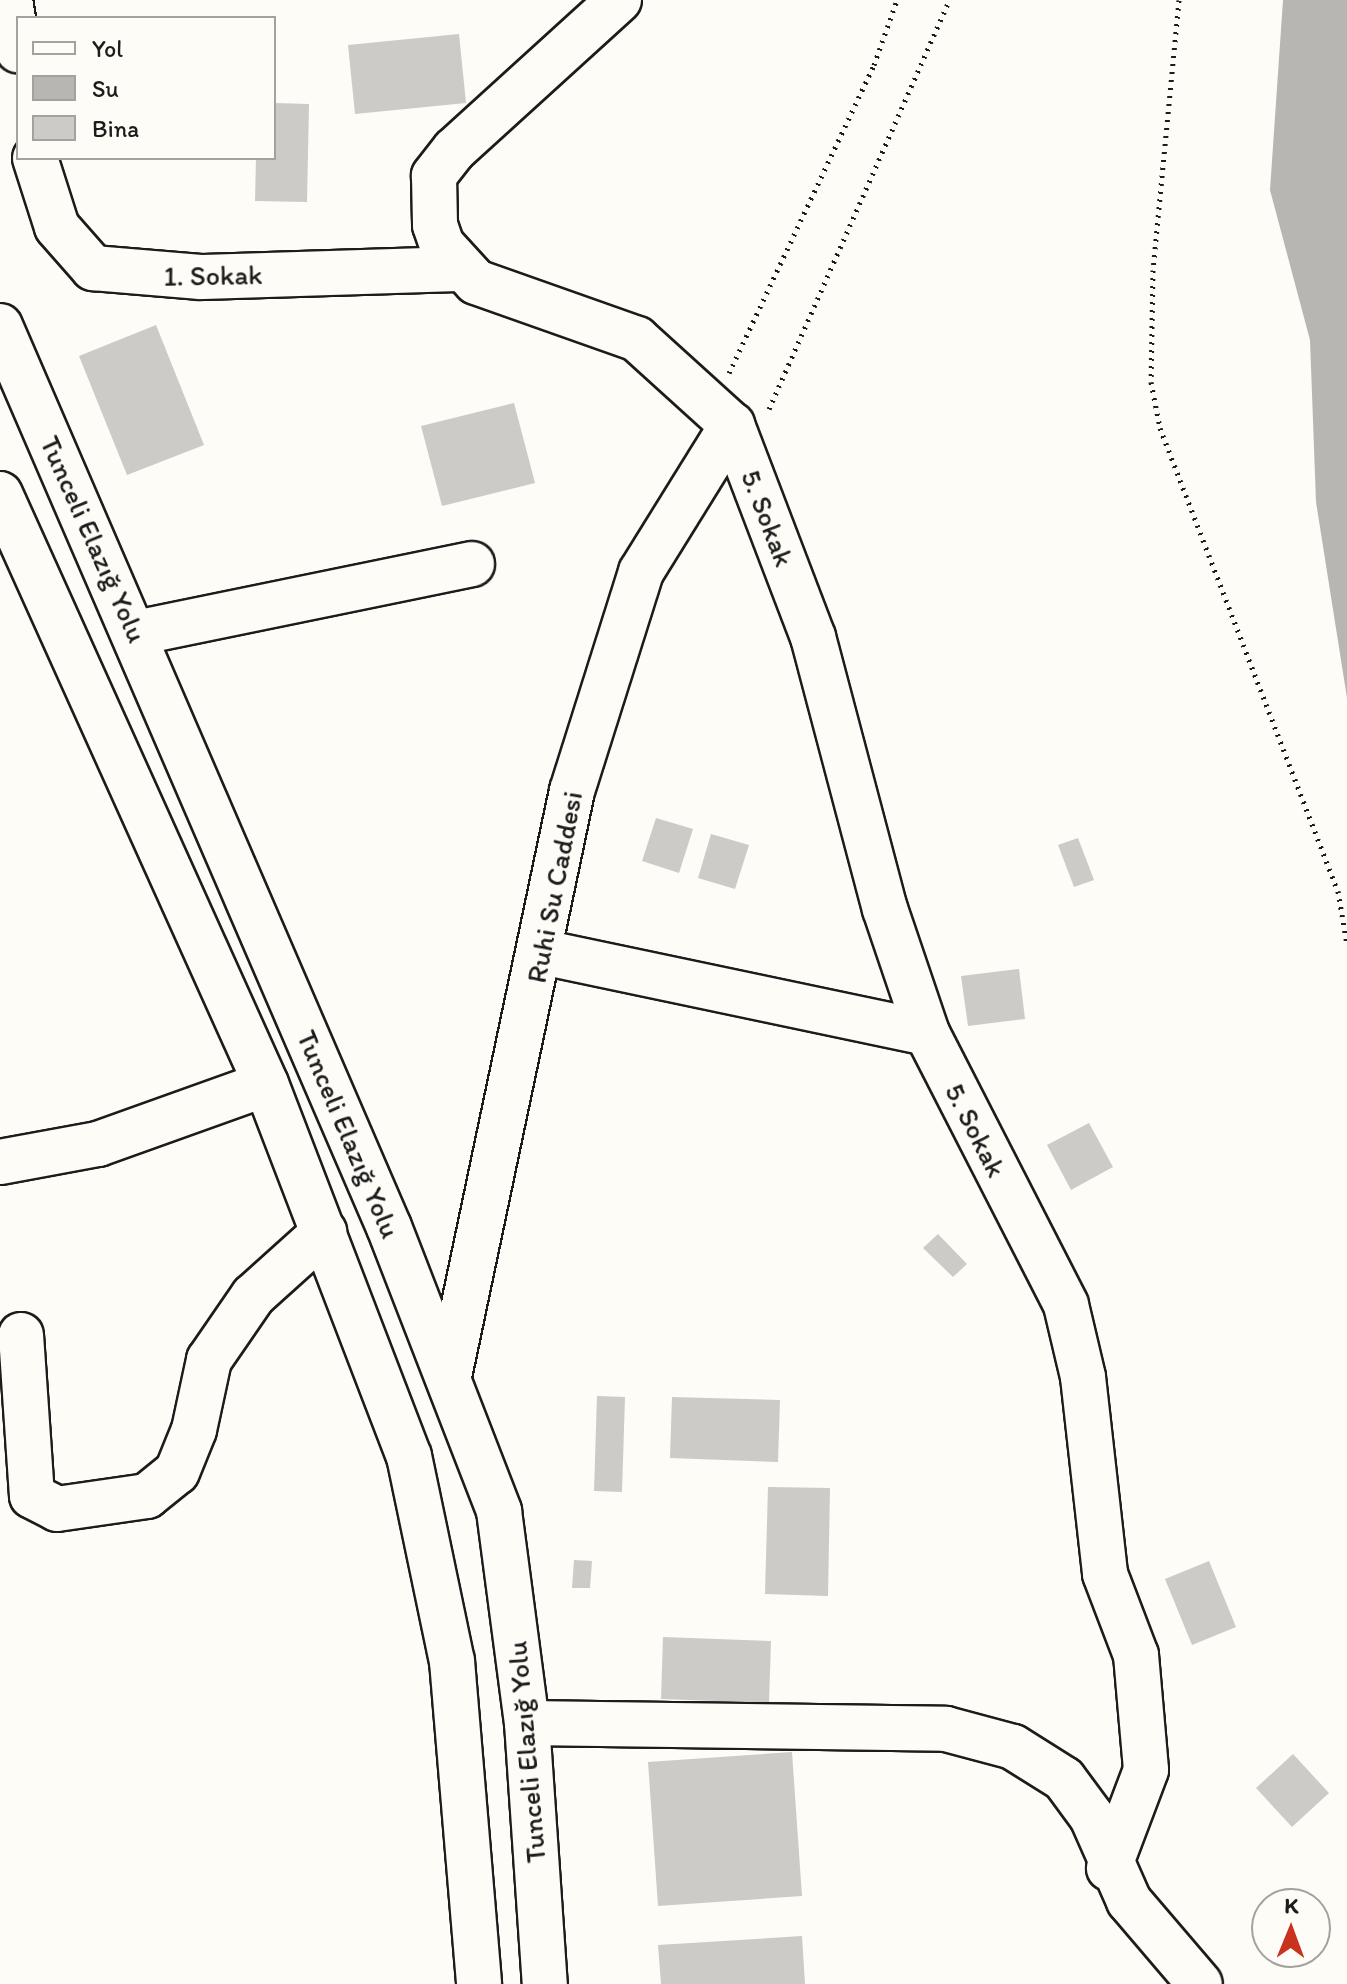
<!DOCTYPE html>
<meta charset="utf-8">
<style>
body{margin:0}
#map{position:relative;width:1347px;height:1984px;overflow:hidden;background:#fdfcf7;font-family:Itim,sans-serif}
div>[style]{position:absolute}
.water>*{inset:0;background:#b7b6b2}
.building>*{inset:0;background:#cccbc8}
.path>*{height:5px;margin-top:-2.5px;transform-origin:0;background:repeating-linear-gradient(90deg,#1c1c1c 0 2px,transparent 0 8px)}
.roads{filter:drop-shadow(2px 0 #1c1c1c) drop-shadow(-2px 0 #1c1c1c) drop-shadow(0 2px #1c1c1c) drop-shadow(0 -2px #1c1c1c)}
.minor>*{height:44px;margin:-22px;padding:0 22px;transform-origin:22px;border-radius:22px;background:#fdfcf7}
.major>*{height:44px;margin:-22px;padding:0 22px;transform-origin:22px;border-radius:22px;background:#fdfcf7}
span{translate:-50% -50%;white-space:nowrap;text-align:center;line-height:1.15;-webkit-text-stroke:7px #fdfcf7;paint-order:stroke}
.street-label{font-size:28px;color:#1c1c1c}
.legend{position:absolute;left:16px;top:16px;width:260px;height:144px;box-sizing:border-box;background:#fdfcf7;border:2px solid #a3a29f;margin:0;padding:10px 14px;list-style:none;font-size:24px;color:#1c1c1c}
.legend li{display:flex;align-items:center;gap:16px;height:40px}
.legend b{width:40px;border:2px solid #a3a29f}
.north{position:absolute;left:1251px;top:1888px;width:80px;height:80px;box-sizing:border-box;background:#fdfcf7;border:2px solid #a3a29f;border-radius:50%;rotate:1deg;font-size:22px;font-weight:700;line-height:32px;text-align:center;color:#1c1c1c}
.north::after{content:'';display:block;margin:auto;width:28px;height:36px;background:#c8321e;clip-path:polygon(50% 0,100% 100%,50% 72%,0 100%)}
</style>
<div id="map">
<div class="water">
<div style="clip-path:polygon(1283px 0,1347px 0,1347px 698px,1316px 502px,1310px 340px,1270px 190px)"></div>
</div>
<div class="building">
<div style="clip-path:polygon(459px 34px,466px 103px,355px 114px,348px 45px)"></div>
<div style="clip-path:polygon(274px 103px,309px 104px,307px 202px,255px 201px,256px 158px,274px 158px)"></div>
<div style="clip-path:polygon(156px 325px,204px 445px,127px 475px,79px 356px)"></div>
<div style="clip-path:polygon(514px 403px,535px 483px,442px 506px,421px 426px)"></div>
<div style="clip-path:polygon(656px 818px,693px 829px,679px 873px,642px 861px)"></div>
<div style="clip-path:polygon(711px 834px,749px 845px,735px 889px,698px 878px)"></div>
<div style="clip-path:polygon(1078px 838px,1094px 880px,1074px 887px,1058px 845px)"></div>
<div style="clip-path:polygon(1019px 969px,1025px 1019px,968px 1026px,961px 976px)"></div>
<div style="clip-path:polygon(1089px 1123px,1113px 1167px,1071px 1190px,1047px 1145px)"></div>
<div style="clip-path:polygon(938px 1234px,967px 1264px,953px 1277px,923px 1248px)"></div>
<div style="clip-path:polygon(597px 1396px,625px 1397px,622px 1492px,594px 1491px)"></div>
<div style="clip-path:polygon(672px 1397px,780px 1400px,778px 1462px,670px 1458px)"></div>
<div style="clip-path:polygon(768px 1487px,830px 1488px,828px 1596px,765px 1594px)"></div>
<div style="clip-path:polygon(574px 1560px,592px 1561px,590px 1588px,572px 1588px)"></div>
<div style="clip-path:polygon(1209px 1561px,1236px 1627px,1192px 1645px,1165px 1579px)"></div>
<div style="clip-path:polygon(663px 1637px,771px 1641px,769px 1703px,661px 1699px)"></div>
<div style="clip-path:polygon(792px 1752px,802px 1896px,658px 1906px,648px 1762px)"></div>
<div style="clip-path:polygon(1293px 1754px,1329px 1793px,1292px 1827px,1256px 1788px)"></div>
<div style="clip-path:polygon(802px 1936px,805px 1984px,661px 1984px,658px 1945px)"></div>
</div>
<div class="path">
<div style="left:1179px;top:0;width:271px;rotate:95.5deg"></div>
<div style="left:1153px;top:270px;width:112px;rotate:91deg"></div>
<div style="left:1151px;top:382px;width:47px;rotate:78.9deg"></div>
<div style="left:1160px;top:428px;width:496px;rotate:69deg"></div>
<div style="left:1338px;top:891px;width:54px;rotate:80.4deg"></div>
<div style="left:729px;top:373px;width:340px;rotate:-64.8deg"></div>
<div style="left:874px;top:65px;width:69px;rotate:-70.5deg"></div>
<div style="left:769px;top:409px;width:447px;rotate:-66.2deg"></div>
</div>
<div class="roads">
<div class="minor">
<div style="left:10px;top:0;width:51px;rotate:80.9deg"></div>
<div style="left:619px;top:0;width:223px;rotate:137.7deg"></div>
<div style="left:454px;top:150px;width:33px;rotate:128deg"></div>
<div style="left:434px;top:176px;width:49px;rotate:88.8deg"></div>
<div style="left:435px;top:225px;width:21px;rotate:71deg"></div>
<div style="left:442px;top:245px;width:50px;rotate:47.4deg"></div>
<div style="left:476px;top:282px;width:171px;rotate:19.5deg"></div>
<div style="left:637px;top:339px;width:128px;rotate:42.2deg"></div>
<div style="left:732px;top:425px;width:227px;rotate:69.1deg"></div>
<div style="left:813px;top:637px;width:281px;rotate:75.2deg"></div>
<div style="left:885px;top:909px;width:131px;rotate:71.3deg"></div>
<div style="left:927px;top:1033px;width:305px;rotate:62.9deg"></div>
<div style="left:1066px;top:1305px;width:74px;rotate:76.7deg"></div>
<div style="left:1083px;top:1377px;width:198px;rotate:83.6deg"></div>
<div style="left:1105px;top:1574px;width:87px;rotate:69.1deg"></div>
<div style="left:1136px;top:1655px;width:115px;rotate:85deg"></div>
<div style="left:1146px;top:1770px;width:105px;rotate:110.7deg"></div>
<div style="left:35px;top:158px;width:72px;rotate:72.3deg"></div>
<div style="left:57px;top:227px;width:55px;rotate:48.7deg"></div>
<div style="left:93px;top:268px;width:108px;rotate:4.8deg"></div>
<div style="left:201px;top:277px;width:259px;rotate:-1.8deg"></div>
<div style="left:136px;top:633px;width:343px;rotate:-11.6deg"></div>
<div style="left:542px;top:952px;width:393px;rotate:11.9deg"></div>
<div style="left:0;top:1162px;width:100px;rotate:-10.4deg"></div>
<div style="left:98px;top:1144px;width:178px;rotate:-19.7deg"></div>
<div style="left:21px;top:1335px;width:161px;rotate:86.1deg"></div>
<div style="left:32px;top:1496px;width:28px;rotate:27deg"></div>
<div style="left:57px;top:1509px;width:91px;rotate:-8.2deg"></div>
<div style="left:147px;top:1496px;width:38px;rotate:-39deg"></div>
<div style="left:177px;top:1472px;width:45px;rotate:-68deg"></div>
<div style="left:194px;top:1430px;width:72px;rotate:-77.9deg"></div>
<div style="left:209px;top:1360px;width:78px;rotate:-55.5deg"></div>
<div style="left:253px;top:1296px;width:96px;rotate:-42deg"></div>
<div style="left:449px;top:1376px;width:598px;rotate:-78.13deg"></div>
<div style="left:572px;top:791px;width:230px;rotate:-72.5deg"></div>
<div style="left:641px;top:572px;width:173px;rotate:-58.2deg"></div>
<div style="left:527px;top:1723px;width:419px;rotate:0.8deg"></div>
<div style="left:946px;top:1729px;width:69px;rotate:15deg"></div>
<div style="left:1013px;top:1747px;width:60px;rotate:32.1deg"></div>
<div style="left:1064px;top:1779px;width:47px;rotate:53.6deg"></div>
<div style="left:1092px;top:1817px;width:92px;rotate:66.2deg"></div>
<div style="left:1129px;top:1901px;width:109px;rotate:49.5deg"></div>
</div>
<div class="major">
<div style="left:0;top:326px;width:981px;rotate:66.65deg"></div>
<div style="left:389px;top:1227px;width:305px;rotate:68.8deg"></div>
<div style="left:499px;top:1511px;width:214px;rotate:82.5deg"></div>
<div style="left:527px;top:1723px;width:262px;rotate:86.1deg"></div>
<div style="left:0;top:494px;width:647px;rotate:65.73deg"></div>
<div style="left:266px;top:1084px;width:399px;rotate:69deg"></div>
<div style="left:409px;top:1456px;width:209px;rotate:78.2deg"></div>
<div style="left:452px;top:1661px;width:324px;rotate:85.2deg"></div>
</div>
</div>
<div class="street-label">
<span style="left:213px;top:275px;rotate:-1deg">1. Sokak</span>
<span style="left:768px;top:518px;rotate:69deg">5. Sokak</span>
<span style="left:94px;top:539px;rotate:66deg">Tunceli Elazığ Yolu</span>
<span style="left:554px;top:887px;rotate:-79deg">Ruhi Su Caddesi</span>
<span style="left:976px;top:1130px;rotate:63deg">5. Sokak</span>
<span style="left:349px;top:1134px;rotate:67deg">Tunceli Elazığ Yolu</span>
<span style="left:526px;top:1752px;rotate:-95deg">Tunceli Elazığ Yolu</span>
</div>
<ul class="legend">
<li><b style="height:10px;background:#fdfcf7"></b>Yol</li>
<li><b style="height:22px;background:#b7b6b2"></b>Su</li>
<li><b style="height:22px;background:#cccbc8"></b>Bina</li>
</ul>
<div class="north">K</div>
</div>
